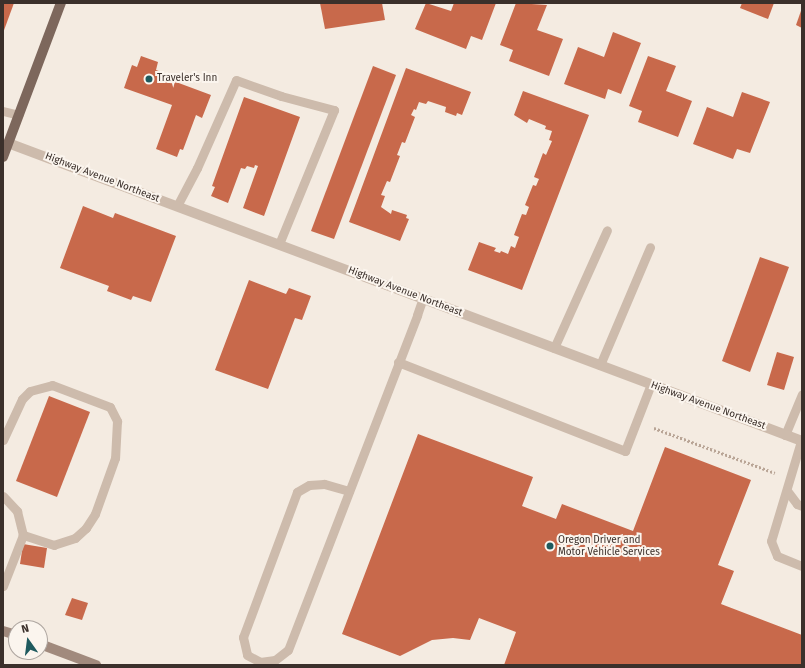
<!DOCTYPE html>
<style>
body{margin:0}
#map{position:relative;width:805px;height:668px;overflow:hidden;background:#f4ebe1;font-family:"Fira Sans",sans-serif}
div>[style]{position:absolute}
.building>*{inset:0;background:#c8694b}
.path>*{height:2.5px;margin-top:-1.25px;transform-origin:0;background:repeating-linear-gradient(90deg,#b9a596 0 2px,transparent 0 4px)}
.lane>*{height:9px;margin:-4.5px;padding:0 4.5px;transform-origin:4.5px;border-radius:4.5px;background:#cdbbac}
.street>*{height:10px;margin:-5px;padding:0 5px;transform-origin:5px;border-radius:5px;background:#cdbbac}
.secondary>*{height:10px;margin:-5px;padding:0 5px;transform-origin:5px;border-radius:5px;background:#a18a7d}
.primary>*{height:10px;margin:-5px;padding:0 5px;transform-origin:5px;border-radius:5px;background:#7d675c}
.dots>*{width:11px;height:11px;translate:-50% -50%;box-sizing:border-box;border:2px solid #fbf5ee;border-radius:50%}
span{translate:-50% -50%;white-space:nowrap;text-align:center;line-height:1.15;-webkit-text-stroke:4px #fbf5ee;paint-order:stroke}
.poi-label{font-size:10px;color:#3b302b}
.left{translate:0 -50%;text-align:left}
.street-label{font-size:10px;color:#3b302b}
.frame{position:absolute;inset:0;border:4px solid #3b302b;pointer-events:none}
.north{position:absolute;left:8px;top:620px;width:40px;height:40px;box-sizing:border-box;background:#fbf5ee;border:1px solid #aea6a0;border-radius:50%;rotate:346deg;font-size:11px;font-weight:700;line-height:16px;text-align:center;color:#3b302b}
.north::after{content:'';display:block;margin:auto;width:14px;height:18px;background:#1f5a5e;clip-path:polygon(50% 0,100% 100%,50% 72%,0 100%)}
</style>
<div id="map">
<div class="building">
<div style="clip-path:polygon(3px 3px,14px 3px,3px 33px)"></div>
<div style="clip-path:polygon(320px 3px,382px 3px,385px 20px,325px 29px)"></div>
<div style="clip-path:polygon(426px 3px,451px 11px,454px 3px,496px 3px,482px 40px,471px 36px,466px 49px,415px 29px)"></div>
<div style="clip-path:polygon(516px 3px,547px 5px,537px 30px,563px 39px,549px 76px,509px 61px,513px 50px,500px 45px)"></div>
<div style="clip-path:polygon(742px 3px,774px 3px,768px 19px,740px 8px)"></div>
<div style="clip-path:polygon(802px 8px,802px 28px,796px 25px)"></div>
<div style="clip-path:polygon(613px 32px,641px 43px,621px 94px,608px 89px,605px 99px,564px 84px,578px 47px,604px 57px)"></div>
<div style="clip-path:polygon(141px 56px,158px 62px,156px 70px,177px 78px,176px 82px,211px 95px,202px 118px,196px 115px,183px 150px,180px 149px,177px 157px,156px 149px,172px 105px,124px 88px,132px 65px,137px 67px)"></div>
<div style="clip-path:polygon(648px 56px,676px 66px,666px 91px,692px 101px,678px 137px,638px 122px,642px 111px,629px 106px)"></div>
<div style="clip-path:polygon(373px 66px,396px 75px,334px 239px,311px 231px)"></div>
<div style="clip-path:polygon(406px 68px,471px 92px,462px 115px,457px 113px,456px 116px,445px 112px,446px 107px,428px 101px,426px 104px,419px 102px,416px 110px,414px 109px,411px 115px,415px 117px,405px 143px,402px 142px,397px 155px,400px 156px,390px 182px,387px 181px,381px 195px,385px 196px,381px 207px,391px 214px,392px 210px,407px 215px,406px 218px,409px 219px,400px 241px,349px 222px)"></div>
<div style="clip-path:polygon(523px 91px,589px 115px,522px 290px,468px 270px,479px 242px,496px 248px,494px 251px,500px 253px,501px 251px,508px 254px,511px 246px,515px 248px,519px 237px,514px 235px,522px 214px,526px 215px,529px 207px,525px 205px,533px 185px,536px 186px,539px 179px,534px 177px,543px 153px,546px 155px,552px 141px,549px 140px,552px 131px,545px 129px,546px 126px,529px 119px,527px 123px,514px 115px)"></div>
<div style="clip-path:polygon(742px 92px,770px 102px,750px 153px,737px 149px,733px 159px,693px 144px,707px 107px,733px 117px)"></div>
<div style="clip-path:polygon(244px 97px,300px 117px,264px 216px,243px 208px,258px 166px,255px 165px,254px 168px,247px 166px,245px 169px,241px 168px,228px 203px,211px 196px,215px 187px,212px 186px)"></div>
<div style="clip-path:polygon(83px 206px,113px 218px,115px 213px,176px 236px,151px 302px,133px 296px,131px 300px,107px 291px,109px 286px,60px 268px)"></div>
<div style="clip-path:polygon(760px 257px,789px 267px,750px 372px,722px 361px)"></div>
<div style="clip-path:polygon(249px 280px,286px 294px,289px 288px,311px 296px,302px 320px,295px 318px,268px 389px,215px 370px)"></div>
<div style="clip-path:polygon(777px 352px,794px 357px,784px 390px,767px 385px)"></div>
<div style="clip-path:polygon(49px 396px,90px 412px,57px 497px,16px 481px)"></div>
<div style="clip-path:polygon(418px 434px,533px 477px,522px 506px,556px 519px,562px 504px,633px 531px,665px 447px,751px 480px,718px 565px,734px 571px,721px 604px,802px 635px,802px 665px,504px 665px,516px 632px,479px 618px,470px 640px,453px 638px,432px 640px,400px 656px,342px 634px)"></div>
<div style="clip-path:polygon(23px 544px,47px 548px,44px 568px,20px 564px)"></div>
<div style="clip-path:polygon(72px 598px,88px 603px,82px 620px,65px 615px)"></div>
</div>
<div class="path">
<div style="left:654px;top:428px;width:129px;rotate:20.4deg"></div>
</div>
<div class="lane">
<div style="left:3px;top:111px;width:16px;rotate:14deg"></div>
<div style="left:177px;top:206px;width:43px;rotate:-62.2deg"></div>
<div style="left:197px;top:168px;width:96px;rotate:-66.1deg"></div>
<div style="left:236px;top:80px;width:48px;rotate:19.6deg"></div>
<div style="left:281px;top:96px;width:55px;rotate:14.8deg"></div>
<div style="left:334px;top:110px;width:145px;rotate:112.3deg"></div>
<div style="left:554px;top:348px;width:129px;rotate:-65.8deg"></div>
<div style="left:398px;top:362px;width:244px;rotate:21.4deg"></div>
<div style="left:625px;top:451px;width:72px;rotate:-68.8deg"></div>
<div style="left:600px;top:365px;width:128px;rotate:-67deg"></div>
<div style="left:785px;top:435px;width:44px;rotate:-67.5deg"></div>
<div style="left:3px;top:440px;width:45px;rotate:-65.1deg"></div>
<div style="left:22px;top:399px;width:11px;rotate:-45deg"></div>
<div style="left:30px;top:391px;width:23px;rotate:-15deg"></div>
<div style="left:52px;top:385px;width:62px;rotate:20.8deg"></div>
<div style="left:110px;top:407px;width:16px;rotate:63deg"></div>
<div style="left:117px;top:421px;width:37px;rotate:93deg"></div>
<div style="left:115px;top:458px;width:59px;rotate:109.7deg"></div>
<div style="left:95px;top:514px;width:17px;rotate:123deg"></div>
<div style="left:86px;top:528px;width:15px;rotate:138deg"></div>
<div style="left:75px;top:538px;width:22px;rotate:162deg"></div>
<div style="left:54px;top:545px;width:33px;rotate:-162deg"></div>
<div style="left:801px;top:441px;width:104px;rotate:106.7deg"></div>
<div style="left:771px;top:541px;width:16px;rotate:68deg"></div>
<div style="left:777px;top:556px;width:27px;rotate:22deg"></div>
<div style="left:349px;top:491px;width:26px;rotate:-164deg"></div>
<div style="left:324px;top:484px;width:15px;rotate:176deg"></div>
<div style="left:309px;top:485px;width:14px;rotate:150deg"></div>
<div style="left:297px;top:492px;width:155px;rotate:110.4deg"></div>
<div style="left:243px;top:637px;width:18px;rotate:77deg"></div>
<div style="left:247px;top:655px;width:15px;rotate:28deg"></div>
<div style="left:260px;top:662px;width:15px;rotate:-8deg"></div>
<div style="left:275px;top:660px;width:16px;rotate:-38deg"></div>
<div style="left:288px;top:650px;width:359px;rotate:-68.9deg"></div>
<div style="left:417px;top:315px;width:18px;rotate:-71deg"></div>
<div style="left:788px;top:492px;width:15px;rotate:53deg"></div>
<div style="left:797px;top:504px;width:5px;rotate:22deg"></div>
<div style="left:3px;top:496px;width:21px;rotate:47deg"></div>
<div style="left:17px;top:511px;width:25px;rotate:76deg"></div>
<div style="left:23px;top:535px;width:55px;rotate:111.4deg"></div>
</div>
<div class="street">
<div style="left:8px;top:143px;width:848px;rotate:20.57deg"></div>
</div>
<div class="secondary">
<div style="left:3px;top:631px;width:14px;rotate:17deg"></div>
<div style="left:40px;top:644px;width:60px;rotate:20.6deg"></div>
</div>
<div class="primary">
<div style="left:3px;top:157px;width:165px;rotate:-69.4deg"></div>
</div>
<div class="dots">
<div style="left:149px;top:79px;background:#1f5a5e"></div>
<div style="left:550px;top:546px;background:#1f5a5e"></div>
</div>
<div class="poi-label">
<span class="left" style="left:157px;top:79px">Traveler's Inn</span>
<span class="left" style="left:558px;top:546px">Oregon Driver and<br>Motor Vehicle Services</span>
</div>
<div class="street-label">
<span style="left:102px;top:178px;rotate:21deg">Highway Avenue Northeast</span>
<span style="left:405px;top:292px;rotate:21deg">Highway Avenue Northeast</span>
<span style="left:708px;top:406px;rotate:20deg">Highway Avenue Northeast</span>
</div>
<div class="frame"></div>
<div class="north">N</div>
</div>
